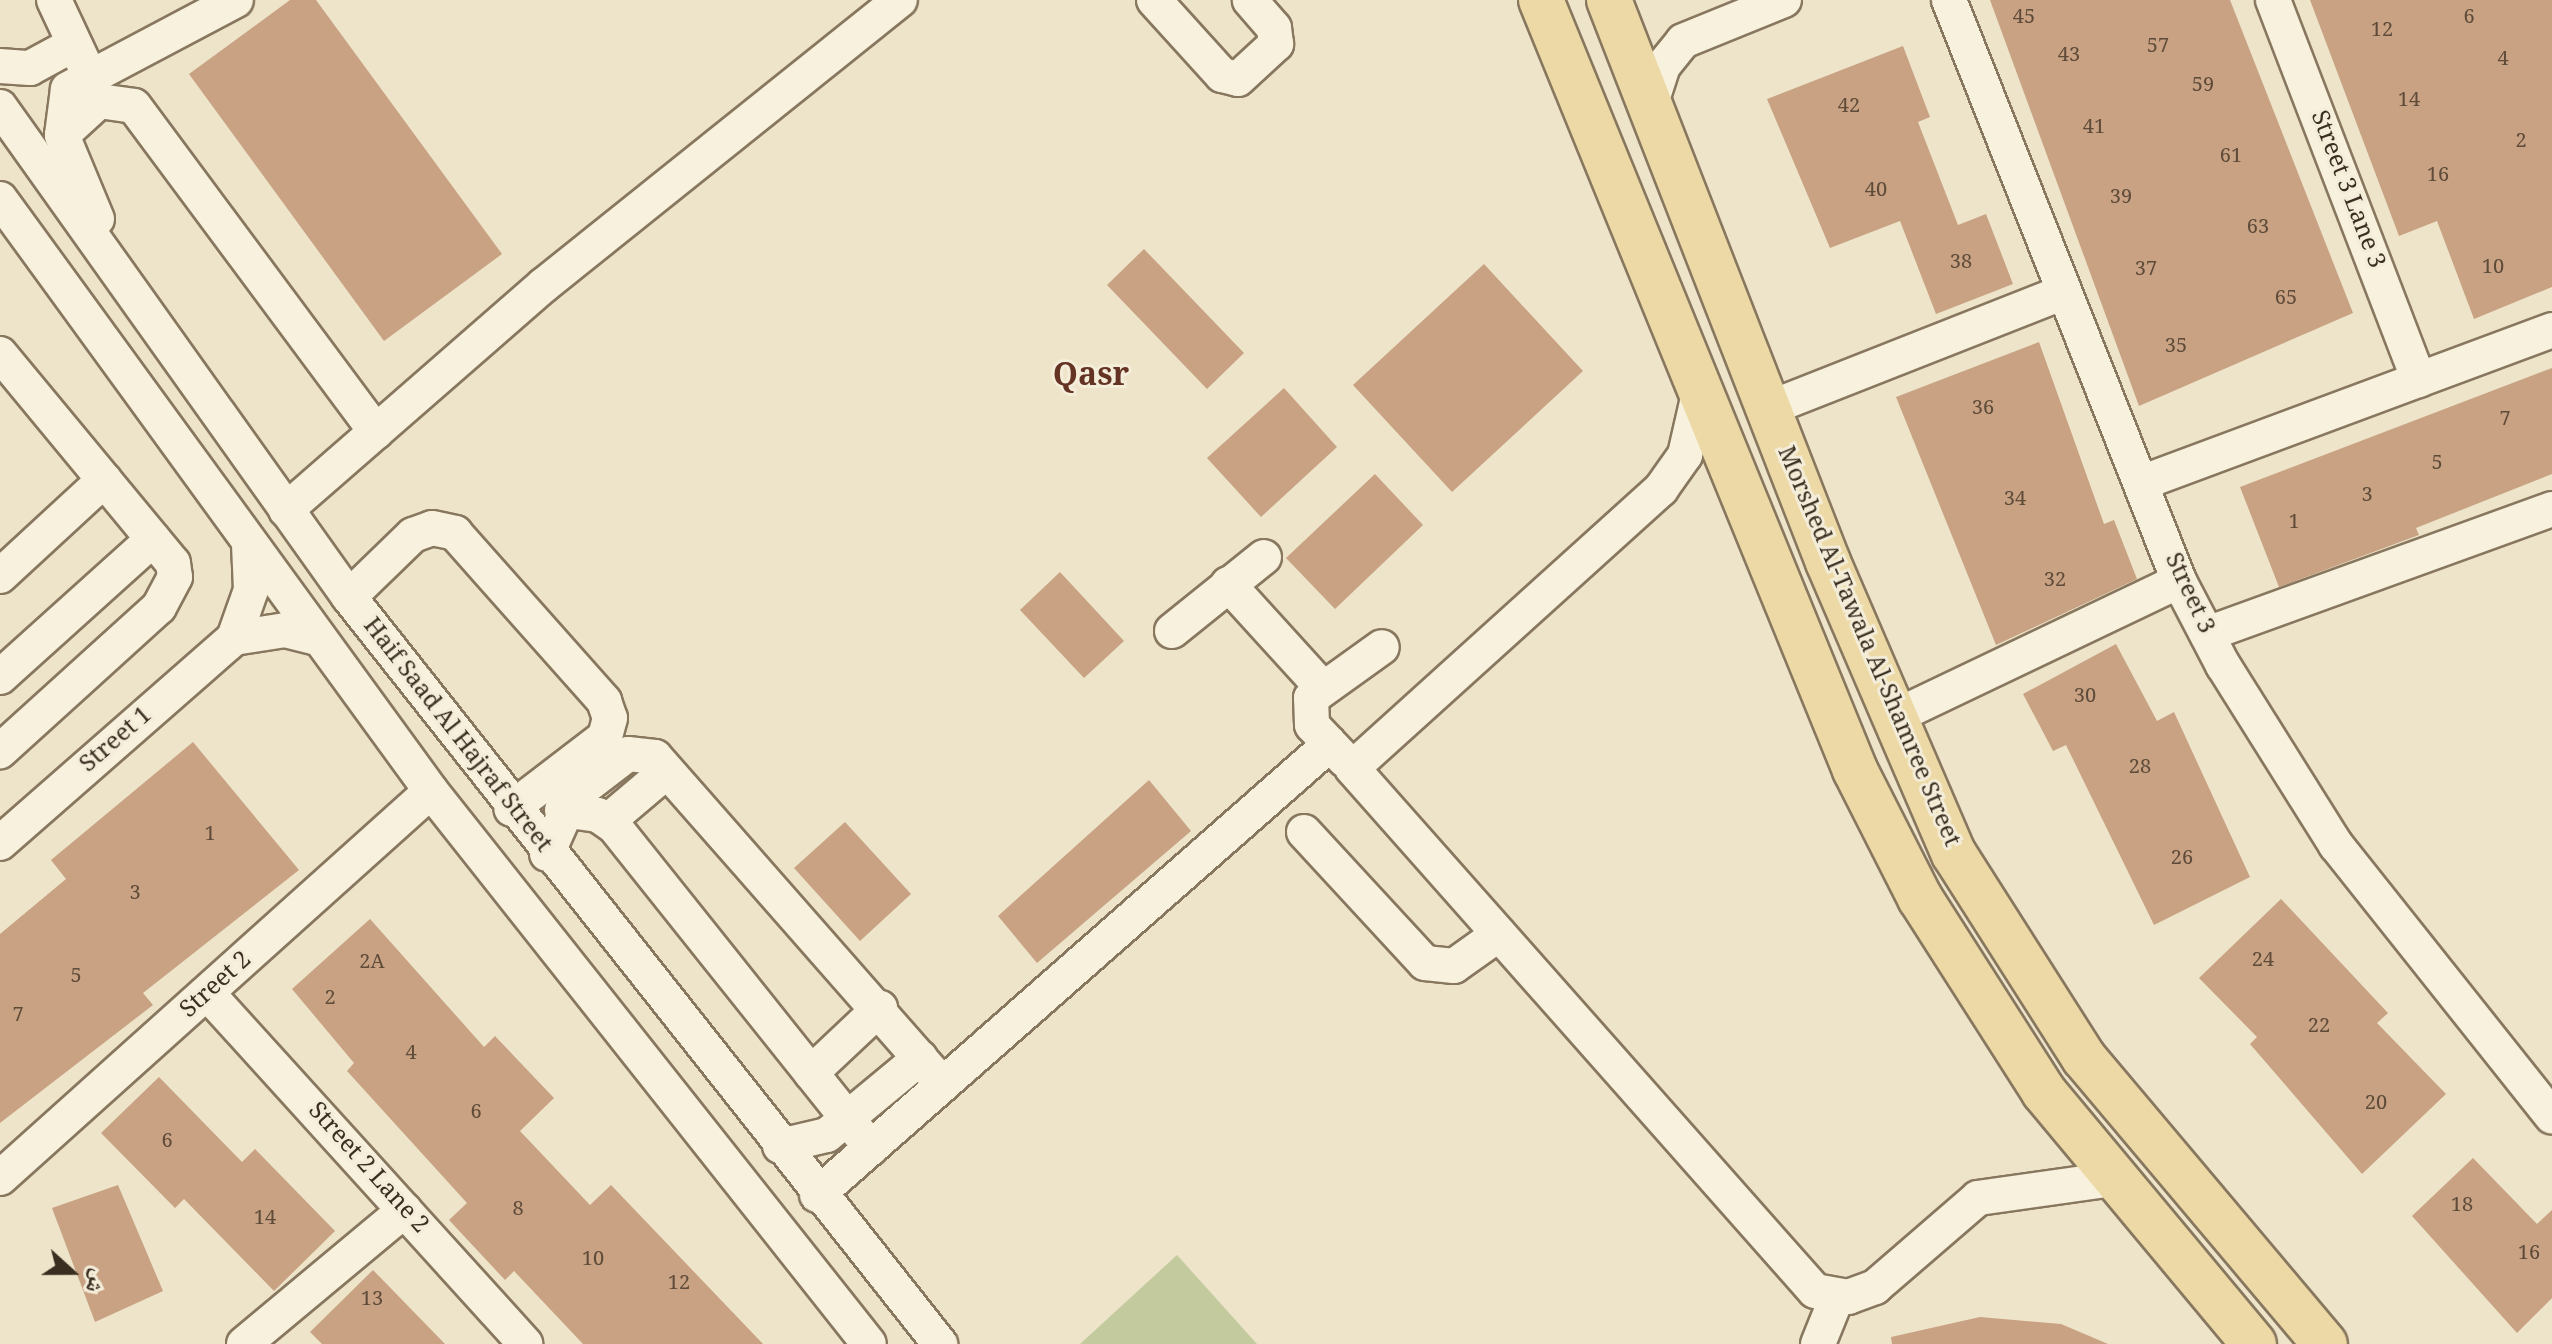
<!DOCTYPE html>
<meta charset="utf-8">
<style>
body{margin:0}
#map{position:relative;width:2552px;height:1344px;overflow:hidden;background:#ede4ca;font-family:Georgia,"Noto Naskh Arabic",serif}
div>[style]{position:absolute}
.green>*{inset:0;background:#c3ca9e}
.building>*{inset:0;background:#c8a282}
.roads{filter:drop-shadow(2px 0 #88775f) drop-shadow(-2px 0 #88775f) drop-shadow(0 2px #88775f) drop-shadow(0 -2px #88775f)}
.minor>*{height:34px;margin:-17px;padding:0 17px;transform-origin:17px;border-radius:17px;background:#f7f1dd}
.major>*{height:44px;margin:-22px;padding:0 22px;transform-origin:22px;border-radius:22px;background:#ecd9a5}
span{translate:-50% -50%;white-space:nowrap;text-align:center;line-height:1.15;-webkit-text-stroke:6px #f4edd9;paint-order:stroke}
.number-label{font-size:20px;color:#5e4b39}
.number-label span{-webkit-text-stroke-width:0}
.street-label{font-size:24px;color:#3a2e21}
.district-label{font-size:32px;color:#643323;font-weight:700}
.north{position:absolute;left:32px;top:1232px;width:80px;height:80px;-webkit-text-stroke:6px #f4edd9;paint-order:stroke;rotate:111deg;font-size:22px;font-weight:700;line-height:32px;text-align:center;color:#3a2e21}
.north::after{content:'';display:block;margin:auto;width:28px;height:36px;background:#3a2e21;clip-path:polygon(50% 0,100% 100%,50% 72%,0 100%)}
</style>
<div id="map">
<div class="green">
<div style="clip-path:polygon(1177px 1255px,1257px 1344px,1080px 1344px)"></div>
</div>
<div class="building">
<div style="clip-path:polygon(290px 0,316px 0,502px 254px,384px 341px,189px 74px)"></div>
<div style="clip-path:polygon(1990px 0,2230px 0,2353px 313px,2139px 406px)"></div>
<div style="clip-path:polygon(2310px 0,2552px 0,2552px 287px,2474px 319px,2437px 221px,2399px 236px)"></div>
<div style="clip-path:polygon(1903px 46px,1930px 117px,1918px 122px,1958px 225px,1986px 214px,2013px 284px,1936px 314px,1900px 221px,1830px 248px,1767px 99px)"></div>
<div style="clip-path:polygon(1144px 249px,1244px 353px,1207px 389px,1107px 285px)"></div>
<div style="clip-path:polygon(1484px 264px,1583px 371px,1452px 492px,1353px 385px)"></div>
<div style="clip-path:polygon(2039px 342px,2104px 524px,2114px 520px,2137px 579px,1996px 645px,1896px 397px)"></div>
<div style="clip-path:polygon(2552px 368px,2552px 474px,2416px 528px,2419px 535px,2279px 587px,2240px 487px)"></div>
<div style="clip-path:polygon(1284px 388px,1337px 447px,1261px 517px,1207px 458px)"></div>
<div style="clip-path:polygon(1375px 474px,1423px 525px,1335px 609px,1286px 558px)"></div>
<div style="clip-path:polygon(1060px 572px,1124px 641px,1084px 678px,1020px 610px)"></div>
<div style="clip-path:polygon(2116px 644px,2157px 721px,2174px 712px,2250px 877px,2154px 925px,2066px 745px,2053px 751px,2023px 694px)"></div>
<div style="clip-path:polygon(193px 742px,299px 870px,143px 993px,153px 1005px,0 1123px,0 934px,66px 879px,51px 860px)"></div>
<div style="clip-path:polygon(1149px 780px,1191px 831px,1037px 963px,998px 916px)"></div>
<div style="clip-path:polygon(845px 822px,911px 894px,860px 941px,794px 868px)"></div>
<div style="clip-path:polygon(2281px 899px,2388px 1013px,2377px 1023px,2446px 1094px,2362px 1174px,2250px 1044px,2257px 1037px,2199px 978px)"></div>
<div style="clip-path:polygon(370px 919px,484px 1047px,495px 1036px,554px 1098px,520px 1131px,590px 1205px,611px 1185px,763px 1344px,583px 1344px,514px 1271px,505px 1280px,449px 1220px,467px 1203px,347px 1071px,354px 1063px,292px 989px)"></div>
<div style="clip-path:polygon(159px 1077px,242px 1162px,255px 1149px,335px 1231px,274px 1291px,184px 1199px,175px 1208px,101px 1133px)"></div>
<div style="clip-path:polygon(2473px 1158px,2537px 1224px,2552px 1210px,2552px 1298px,2517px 1333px,2412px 1216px)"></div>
<div style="clip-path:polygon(118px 1185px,163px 1291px,95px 1322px,52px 1208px)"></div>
<div style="clip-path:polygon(373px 1270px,445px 1344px,322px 1344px,310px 1332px)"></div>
<div style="clip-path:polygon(1980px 1317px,2061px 1324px,2108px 1344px,1892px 1344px,1891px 1337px)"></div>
</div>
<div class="roads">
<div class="minor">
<div style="left:54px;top:0;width:68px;rotate:64.9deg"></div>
<div style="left:1154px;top:0;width:101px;rotate:47.8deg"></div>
<div style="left:1222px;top:75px;width:16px;rotate:14deg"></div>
<div style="left:1238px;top:79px;width:52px;rotate:-42.6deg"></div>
<div style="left:1276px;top:44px;width:16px;rotate:-97deg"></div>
<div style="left:1274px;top:28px;width:37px;rotate:-131deg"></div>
<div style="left:1949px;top:0;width:625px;rotate:68.4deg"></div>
<div style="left:2179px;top:581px;width:95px;rotate:62.4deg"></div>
<div style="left:2223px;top:665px;width:213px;rotate:57.9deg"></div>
<div style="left:2336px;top:845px;width:347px;rotate:51.5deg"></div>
<div style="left:2273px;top:0;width:407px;rotate:69deg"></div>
<div style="left:0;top:66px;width:30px;rotate:4deg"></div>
<div style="left:30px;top:68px;width:50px;rotate:-28.6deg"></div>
<div style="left:1650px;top:106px;width:42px;rotate:-72deg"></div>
<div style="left:1663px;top:66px;width:32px;rotate:-51deg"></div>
<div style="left:1683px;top:41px;width:109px;rotate:-22.1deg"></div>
<div style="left:0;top:107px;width:602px;rotate:54.54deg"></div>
<div style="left:349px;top:597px;width:953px;rotate:51.65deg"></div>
<div style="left:62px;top:135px;width:50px;rotate:-42.6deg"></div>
<div style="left:99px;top:101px;width:35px;rotate:8deg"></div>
<div style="left:134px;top:106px;width:406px;rotate:53.4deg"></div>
<div style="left:0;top:199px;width:732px;rotate:53.94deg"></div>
<div style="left:431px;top:791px;width:705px;rotate:51.62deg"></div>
<div style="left:97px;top:219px;width:91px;rotate:-112.6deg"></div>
<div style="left:62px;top:135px;width:46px;rotate:-82.6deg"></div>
<div style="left:68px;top:89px;width:190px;rotate:-27.9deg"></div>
<div style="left:0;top:354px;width:271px;rotate:50.4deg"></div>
<div style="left:173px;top:563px;width:14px;rotate:82deg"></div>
<div style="left:175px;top:577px;width:34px;rotate:118deg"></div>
<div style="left:159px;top:607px;width:215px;rotate:137.8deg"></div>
<div style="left:1701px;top:385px;width:72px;rotate:102.9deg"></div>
<div style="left:1685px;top:455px;width:42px;rotate:125.2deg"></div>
<div style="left:1661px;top:489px;width:416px;rotate:137.9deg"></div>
<div style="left:1352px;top:768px;width:698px;rotate:48.48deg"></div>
<div style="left:1815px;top:1291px;width:34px;rotate:10deg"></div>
<div style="left:1848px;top:1297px;width:29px;rotate:-20deg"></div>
<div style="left:1875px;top:1287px;width:136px;rotate:-40.8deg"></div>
<div style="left:1978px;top:1198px;width:136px;rotate:-8deg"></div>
<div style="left:1767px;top:409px;width:319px;rotate:-21.5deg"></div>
<div style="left:2141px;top:483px;width:439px;rotate:-20.4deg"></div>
<div style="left:286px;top:510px;width:342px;rotate:-41.1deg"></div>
<div style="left:544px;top:285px;width:456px;rotate:-38.7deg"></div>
<div style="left:0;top:576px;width:142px;rotate:-42.7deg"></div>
<div style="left:1228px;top:584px;width:137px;rotate:47.7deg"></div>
<div style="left:349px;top:597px;width:89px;rotate:-44.1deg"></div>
<div style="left:413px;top:535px;width:20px;rotate:-20deg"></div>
<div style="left:432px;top:528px;width:24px;rotate:12deg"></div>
<div style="left:455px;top:533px;width:225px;rotate:48.4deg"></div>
<div style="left:604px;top:701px;width:18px;rotate:71deg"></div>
<div style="left:610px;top:718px;width:20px;rotate:105deg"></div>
<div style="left:605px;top:737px;width:118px;rotate:142.5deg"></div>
<div style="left:1172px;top:631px;width:118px;rotate:-38.8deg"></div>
<div style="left:2207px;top:634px;width:367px;rotate:-19.9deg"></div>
<div style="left:234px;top:638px;width:52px;rotate:-8.9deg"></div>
<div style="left:285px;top:630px;width:34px;rotate:14deg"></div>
<div style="left:0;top:677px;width:206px;rotate:-42deg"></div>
<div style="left:1892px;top:718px;width:318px;rotate:-25.5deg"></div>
<div style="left:1345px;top:760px;width:48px;rotate:-133.3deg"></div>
<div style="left:1312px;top:725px;width:27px;rotate:-92deg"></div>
<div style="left:1311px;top:698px;width:87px;rotate:-35.7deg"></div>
<div style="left:562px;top:810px;width:36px;rotate:8deg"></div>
<div style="left:598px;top:815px;width:19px;rotate:35deg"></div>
<div style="left:614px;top:826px;width:412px;rotate:51.4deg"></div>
<div style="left:608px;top:821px;width:77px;rotate:-40.3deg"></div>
<div style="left:1304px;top:832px;width:178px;rotate:47.3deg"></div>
<div style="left:1425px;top:963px;width:29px;rotate:6deg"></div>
<div style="left:1454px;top:966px;width:55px;rotate:-35.4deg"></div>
<div style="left:0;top:843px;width:311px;rotate:-41.2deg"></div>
<div style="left:234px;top:638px;width:51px;rotate:-70.5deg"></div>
<div style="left:251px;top:590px;width:45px;rotate:-92.5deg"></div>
<div style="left:547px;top:854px;width:64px;rotate:-65.9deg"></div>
<div style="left:573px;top:796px;width:69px;rotate:-37.4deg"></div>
<div style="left:628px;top:754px;width:27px;rotate:6deg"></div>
<div style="left:655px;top:757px;width:436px;rotate:48.7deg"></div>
<div style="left:209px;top:995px;width:471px;rotate:47.8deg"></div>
<div style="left:811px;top:1073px;width:95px;rotate:-43.3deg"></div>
<div style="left:780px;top:1146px;width:48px;rotate:-13.2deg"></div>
<div style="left:827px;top:1135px;width:121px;rotate:-39.6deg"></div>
<div style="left:0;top:1178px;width:579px;rotate:-41.92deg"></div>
<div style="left:817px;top:1195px;width:683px;rotate:-41.32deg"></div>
<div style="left:244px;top:1344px;width:209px;rotate:-39.8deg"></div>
<div style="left:1818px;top:1344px;width:51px;rotate:-68deg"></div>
</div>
<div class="major">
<div style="left:1541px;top:0;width:832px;rotate:67.81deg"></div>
<div style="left:1855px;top:770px;width:144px;rotate:63.1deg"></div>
<div style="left:1920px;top:898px;width:230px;rotate:57.4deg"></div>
<div style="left:2044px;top:1092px;width:328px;rotate:50.2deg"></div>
<div style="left:1609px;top:0;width:603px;rotate:68.71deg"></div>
<div style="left:1828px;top:562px;width:318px;rotate:66.7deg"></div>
<div style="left:1954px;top:854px;width:242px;rotate:57.5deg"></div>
<div style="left:2084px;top:1058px;width:374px;rotate:49.9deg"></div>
</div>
</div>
<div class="number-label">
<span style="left:2024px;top:19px">45</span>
<span style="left:2469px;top:19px">6</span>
<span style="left:2382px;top:32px">12</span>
<span style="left:2158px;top:48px">57</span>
<span style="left:2069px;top:57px">43</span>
<span style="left:2503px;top:61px">4</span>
<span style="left:2203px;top:87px">59</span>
<span style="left:2409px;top:102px">14</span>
<span style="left:1849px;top:108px">42</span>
<span style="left:2094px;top:129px">41</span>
<span style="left:2521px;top:143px">2</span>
<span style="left:2231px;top:158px">61</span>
<span style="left:2438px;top:177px">16</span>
<span style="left:1876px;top:192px">40</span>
<span style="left:2121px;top:199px">39</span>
<span style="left:2258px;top:229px">63</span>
<span style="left:1961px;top:264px">38</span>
<span style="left:2493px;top:269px">10</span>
<span style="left:2146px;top:271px">37</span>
<span style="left:2286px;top:300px">65</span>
<span style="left:2176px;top:348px">35</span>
<span style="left:1983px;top:410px">36</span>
<span style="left:2505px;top:421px">7</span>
<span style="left:2437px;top:465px">5</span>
<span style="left:2367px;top:497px">3</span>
<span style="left:2015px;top:501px">34</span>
<span style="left:2294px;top:524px">1</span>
<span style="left:2055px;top:582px">32</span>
<span style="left:2085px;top:698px">30</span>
<span style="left:2140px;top:769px">28</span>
<span style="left:210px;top:836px">1</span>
<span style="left:2182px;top:860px">26</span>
<span style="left:135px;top:895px">3</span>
<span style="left:2263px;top:962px">24</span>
<span style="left:372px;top:964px">2A</span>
<span style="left:76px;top:978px">5</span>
<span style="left:330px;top:1000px">2</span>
<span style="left:18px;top:1017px">7</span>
<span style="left:2319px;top:1028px">22</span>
<span style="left:411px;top:1055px">4</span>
<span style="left:2376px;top:1105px">20</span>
<span style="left:476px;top:1114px">6</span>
<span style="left:167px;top:1143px">6</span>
<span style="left:2462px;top:1207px">18</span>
<span style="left:518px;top:1211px">8</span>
<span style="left:265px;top:1220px">14</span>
<span style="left:2529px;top:1255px">16</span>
<span style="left:593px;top:1261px">10</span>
<span style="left:679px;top:1285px">12</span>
<span style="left:372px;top:1301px">13</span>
</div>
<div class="street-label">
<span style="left:2346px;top:190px;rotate:69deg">Street 3 Lane 3</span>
<span style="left:2188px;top:594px;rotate:65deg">Street 3</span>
<span style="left:1867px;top:647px;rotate:67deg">Morshed Al-Tawala Al-Shamree Street</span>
<span style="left:456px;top:736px;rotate:52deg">Haif Saad Al Hajraf Street</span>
<span style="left:117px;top:741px;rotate:-41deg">Street 1</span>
<span style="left:217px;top:986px;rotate:-42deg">Street 2</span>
<span style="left:367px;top:1169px;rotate:48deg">Street 2 Lane 2</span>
</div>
<div class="district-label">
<span style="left:1091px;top:378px">Qasr</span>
</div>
<div class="north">ش</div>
</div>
